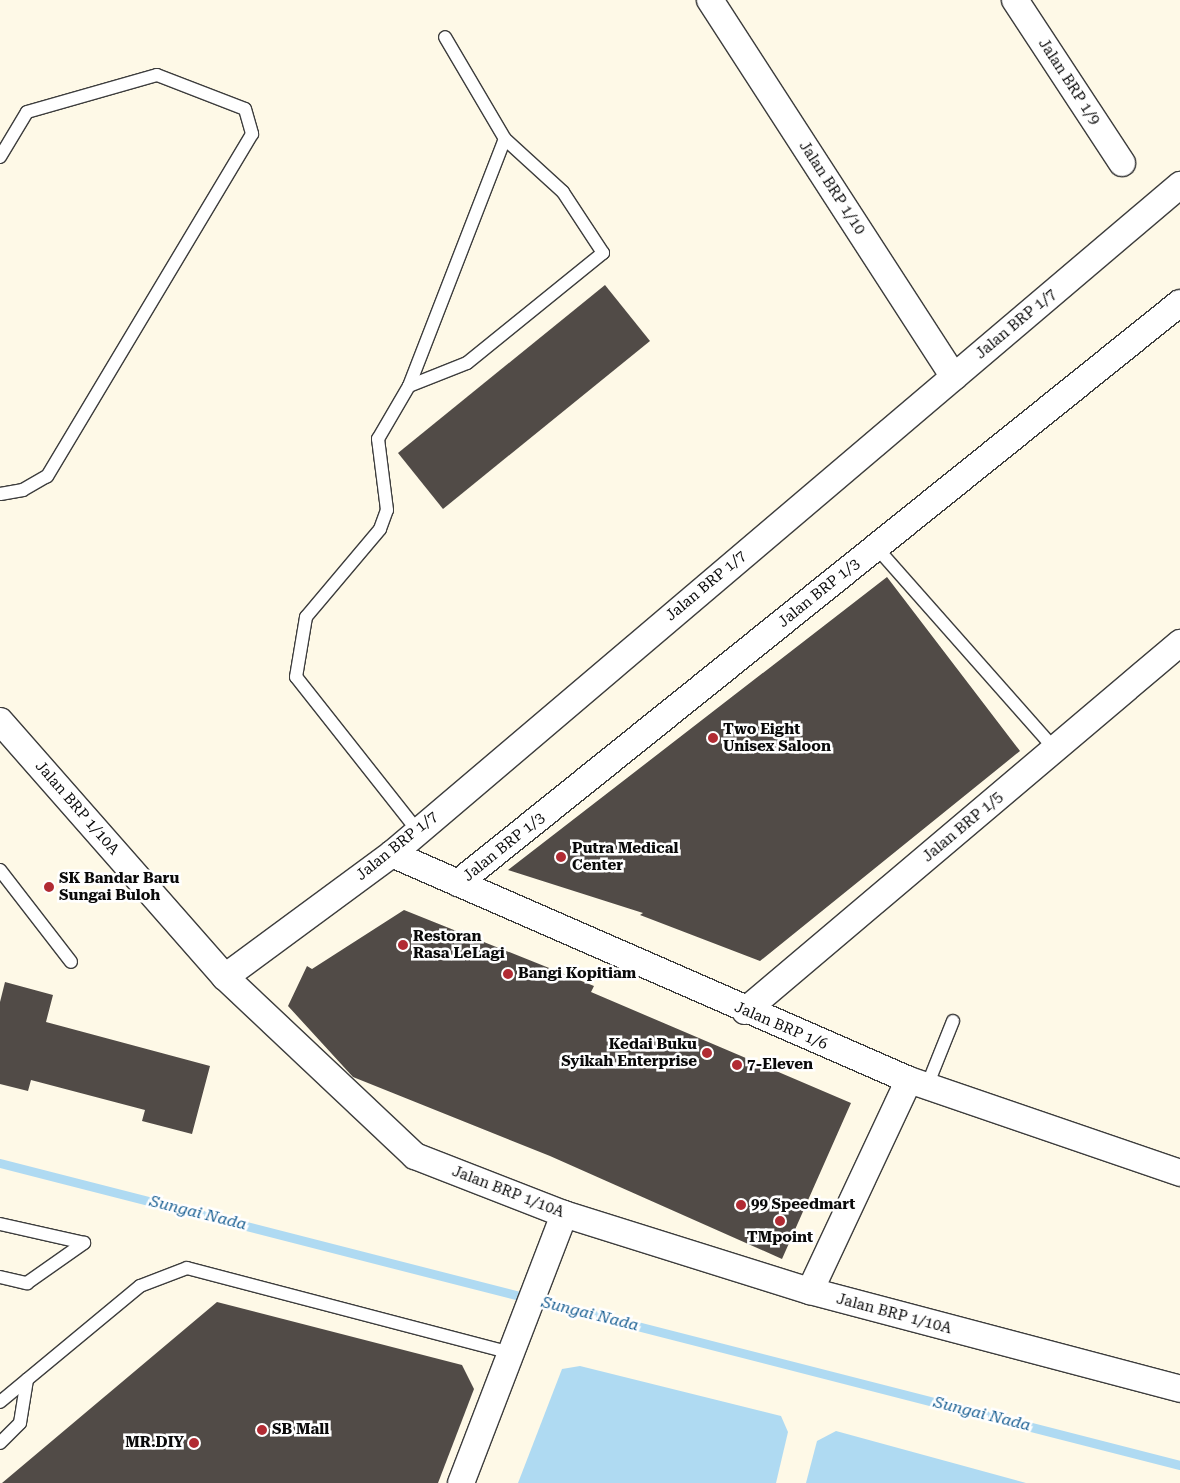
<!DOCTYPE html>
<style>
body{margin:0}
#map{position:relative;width:1180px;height:1483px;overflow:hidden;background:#fef9e7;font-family:"Roboto Serif",serif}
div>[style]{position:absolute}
.water>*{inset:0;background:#afdaf2}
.stream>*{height:9px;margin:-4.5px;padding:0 4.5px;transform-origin:4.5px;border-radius:4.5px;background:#afdaf2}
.building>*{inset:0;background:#514b47}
.roads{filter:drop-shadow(1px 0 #3d3d3d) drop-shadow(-1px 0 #3d3d3d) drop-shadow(0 1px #3d3d3d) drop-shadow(0 -1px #3d3d3d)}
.service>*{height:12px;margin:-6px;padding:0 6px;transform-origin:6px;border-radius:6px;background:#fff}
.minor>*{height:26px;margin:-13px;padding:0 13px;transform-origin:13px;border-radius:13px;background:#fff}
.dots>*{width:14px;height:14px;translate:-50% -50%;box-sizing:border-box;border:2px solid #fff;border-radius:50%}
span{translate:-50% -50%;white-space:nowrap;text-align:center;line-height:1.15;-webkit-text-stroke:5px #fff;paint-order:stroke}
.street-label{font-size:15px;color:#0a0a0a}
.poi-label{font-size:15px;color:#0a0a0a;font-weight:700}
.left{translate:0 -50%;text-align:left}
.right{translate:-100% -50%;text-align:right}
.water-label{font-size:16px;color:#1b6093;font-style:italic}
</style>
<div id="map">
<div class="water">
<div style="clip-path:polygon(580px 1366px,781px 1416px,788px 1432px,776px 1483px,518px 1483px,562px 1369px)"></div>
<div style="clip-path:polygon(836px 1431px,1026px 1483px,806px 1483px,817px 1441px)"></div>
</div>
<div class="stream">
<div style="left:0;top:1163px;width:1218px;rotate:14.36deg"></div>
</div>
<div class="building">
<div style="clip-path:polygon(605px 285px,650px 341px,443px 509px,398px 453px)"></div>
<div style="clip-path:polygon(887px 577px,1020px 751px,760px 961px,640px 915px,643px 913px,508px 870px)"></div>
<div style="clip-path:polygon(404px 910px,594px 986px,591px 992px,851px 1103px,782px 1259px,550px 1156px,353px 1077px,288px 1006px,307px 966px,312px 969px)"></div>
<div style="clip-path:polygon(5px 982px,53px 995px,46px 1022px,210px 1066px,192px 1134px,142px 1121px,145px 1110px,31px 1080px,28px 1091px,0 1084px,0 1002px)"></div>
<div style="clip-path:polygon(217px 1302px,462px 1365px,474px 1389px,438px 1483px,2px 1483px)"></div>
</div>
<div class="roads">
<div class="service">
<div style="left:0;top:157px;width:52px;rotate:-59deg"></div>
<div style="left:27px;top:112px;width:135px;rotate:-15.9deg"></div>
<div style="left:157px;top:75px;width:94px;rotate:21.1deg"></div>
<div style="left:245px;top:109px;width:26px;rotate:74deg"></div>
<div style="left:252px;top:134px;width:399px;rotate:120.9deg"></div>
<div style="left:47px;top:476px;width:28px;rotate:150deg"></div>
<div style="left:23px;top:490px;width:23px;rotate:170deg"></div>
<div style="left:409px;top:386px;width:62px;rotate:-21.6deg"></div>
<div style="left:467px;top:363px;width:175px;rotate:-39deg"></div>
<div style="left:603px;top:253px;width:73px;rotate:-123.3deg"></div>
<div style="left:563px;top:192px;width:79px;rotate:-137.6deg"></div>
<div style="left:876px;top:547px;width:270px;rotate:48.5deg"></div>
<div style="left:417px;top:830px;width:195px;rotate:-128.3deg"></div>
<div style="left:296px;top:677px;width:61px;rotate:-80.5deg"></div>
<div style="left:306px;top:617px;width:115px;rotate:-49.9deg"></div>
<div style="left:380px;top:529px;width:20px;rotate:-70deg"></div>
<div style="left:387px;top:510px;width:72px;rotate:-97.2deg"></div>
<div style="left:378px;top:439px;width:61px;rotate:-59.7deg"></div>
<div style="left:409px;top:386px;width:265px;rotate:-68.8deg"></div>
<div style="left:505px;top:139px;width:118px;rotate:-120.5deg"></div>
<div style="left:0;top:870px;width:116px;rotate:52.3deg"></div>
<div style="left:927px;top:1086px;width:70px;rotate:-68.2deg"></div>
<div style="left:0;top:1224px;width:86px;rotate:12.7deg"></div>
<div style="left:0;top:1277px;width:28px;rotate:13deg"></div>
<div style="left:27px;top:1283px;width:70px;rotate:-35.1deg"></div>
<div style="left:0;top:1402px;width:182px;rotate:-39.6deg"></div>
<div style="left:140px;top:1286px;width:50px;rotate:-21deg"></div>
<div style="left:187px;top:1268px;width:336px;rotate:14.7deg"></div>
<div style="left:0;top:1443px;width:28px;rotate:-45deg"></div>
<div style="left:20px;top:1423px;width:44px;rotate:-80.8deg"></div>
</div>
<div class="minor">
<div style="left:710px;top:0;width:449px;rotate:57.1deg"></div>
<div style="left:1015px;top:0;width:195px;rotate:56.7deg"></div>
<div style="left:0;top:721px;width:341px;rotate:48.7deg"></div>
<div style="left:225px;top:977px;width:261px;rotate:43.3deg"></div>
<div style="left:415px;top:1156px;width:160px;rotate:21.3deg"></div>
<div style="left:564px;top:1214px;width:258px;rotate:17.4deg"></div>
<div style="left:810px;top:1291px;width:383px;rotate:14.8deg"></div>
<div style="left:392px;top:854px;width:564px;rotate:23.61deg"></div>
<div style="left:909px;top:1080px;width:287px;rotate:18.9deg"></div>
<div style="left:458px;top:883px;width:926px;rotate:-38.78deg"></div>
<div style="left:225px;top:977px;width:207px;rotate:-36.4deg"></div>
<div style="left:392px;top:854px;width:1034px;rotate:-40.33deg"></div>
<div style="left:745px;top:1011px;width:570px;rotate:-40.23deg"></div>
<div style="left:810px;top:1291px;width:233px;rotate:-64.9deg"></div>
<div style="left:461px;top:1483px;width:288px;rotate:-69deg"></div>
</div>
</div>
<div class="dots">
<div style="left:713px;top:738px;background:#b12b33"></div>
<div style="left:561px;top:857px;background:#b12b33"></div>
<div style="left:49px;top:887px;background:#b12b33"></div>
<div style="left:403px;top:945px;background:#b12b33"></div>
<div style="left:508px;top:974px;background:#b12b33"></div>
<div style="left:707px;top:1053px;background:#b12b33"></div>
<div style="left:737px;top:1065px;background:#b12b33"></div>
<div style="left:741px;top:1205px;background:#b12b33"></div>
<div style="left:780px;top:1221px;background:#b12b33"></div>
<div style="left:262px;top:1430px;background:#b12b33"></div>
<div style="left:194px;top:1443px;background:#b12b33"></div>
</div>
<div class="street-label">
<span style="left:1069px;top:82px;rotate:57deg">Jalan BRP 1/9</span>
<span style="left:832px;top:188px;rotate:57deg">Jalan BRP 1/10</span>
<span style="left:1016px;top:324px;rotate:-40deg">Jalan BRP 1/7</span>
<span style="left:706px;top:586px;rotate:-40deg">Jalan BRP 1/7</span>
<span style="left:819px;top:593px;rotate:-39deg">Jalan BRP 1/3</span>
<span style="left:77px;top:808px;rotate:49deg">Jalan BRP 1/10A</span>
<span style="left:963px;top:827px;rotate:-40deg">Jalan BRP 1/5</span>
<span style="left:397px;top:846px;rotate:-39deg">Jalan BRP 1/7</span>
<span style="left:504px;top:847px;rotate:-39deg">Jalan BRP 1/3</span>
<span style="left:781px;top:1026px;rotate:23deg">Jalan BRP 1/6</span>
<span style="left:508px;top:1192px;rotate:21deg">Jalan BRP 1/10A</span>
<span style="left:894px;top:1314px;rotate:15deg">Jalan BRP 1/10A</span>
</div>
<div class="poi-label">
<span class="left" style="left:723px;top:738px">Two Eight<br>Unisex Saloon</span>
<span class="left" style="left:572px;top:857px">Putra Medical<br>Center</span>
<span class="left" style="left:59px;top:887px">SK Bandar Baru<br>Sungai Buloh</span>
<span class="left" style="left:413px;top:945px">Restoran<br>Rasa LeLagi</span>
<span class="left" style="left:518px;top:974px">Bangi Kopitiam</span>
<span class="right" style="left:697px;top:1053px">Kedai Buku<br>Syikah Enterprise</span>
<span class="left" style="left:747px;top:1065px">7-Eleven</span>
<span class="left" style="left:751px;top:1205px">99 Speedmart</span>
<span style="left:780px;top:1238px">TMpoint</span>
<span class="left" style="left:272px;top:1430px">SB Mall</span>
<span class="right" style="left:184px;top:1443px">MR.DIY</span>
</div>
<div class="water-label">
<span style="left:198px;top:1213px;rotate:14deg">Sungai Nada</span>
<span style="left:590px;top:1314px;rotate:14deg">Sungai Nada</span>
<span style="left:982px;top:1414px;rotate:14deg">Sungai Nada</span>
</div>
</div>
